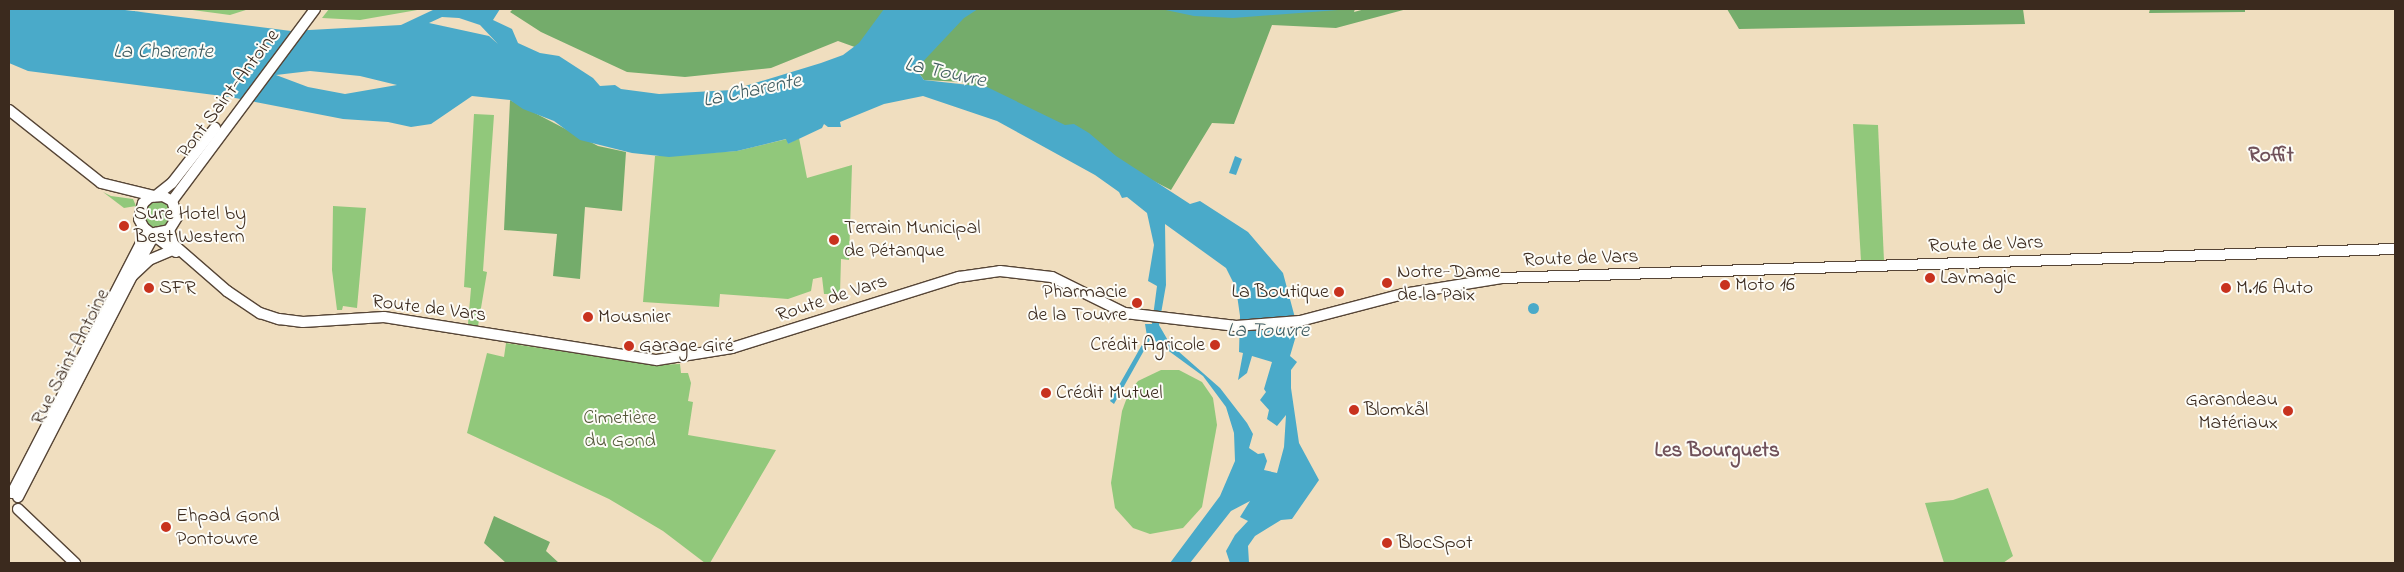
<!DOCTYPE html>
<meta charset="utf-8">
<style>
body{margin:0}
#map{position:relative;width:2404px;height:572px;overflow:hidden;background:#f0debf;font-family:"Indie Flower",sans-serif}
div>[style]{position:absolute}
.green>*{inset:0;background:#91c87b}
.round{border-radius:50%}
.forest>*{inset:0;background:#74ac6b}
.water>*{inset:0;background:#4aaac9}
.roads{filter:drop-shadow(1px 0 #564536) drop-shadow(-1px 0 #564536) drop-shadow(0 1px #564536) drop-shadow(0 -1px #564536)}
.secondary>*{height:10px;margin:-5px;padding:0 5px;transform-origin:5px;border-radius:5px;background:#fff}
.dots>*{width:14px;height:14px;translate:-50% -50%;box-sizing:border-box;border:2px solid #fdfcf7;border-radius:50%}
span{translate:-50% -50%;white-space:nowrap;text-align:center;line-height:1.15;-webkit-text-stroke:4px #fdfcf7;paint-order:stroke}
.street-label{font-size:20px;color:#3b2a1e}
.poi-label{font-size:20px;color:#3b2a1e}
.left{translate:0 -50%;text-align:left}
.right{translate:-100% -50%;text-align:right}
.park-label{font-size:20px;color:#55593a}
.water-label{font-size:21px;color:#415d62;font-style:italic}
.neighbourhood-label{font-size:21px;color:#70515a;font-weight:700}
.frame{position:absolute;inset:0;border:10px solid #3b2a1e;pointer-events:none}
</style>
<div id="map">
<div class="green">
<div style="clip-path:polygon(185px 9px,249px 9px,230px 15px)"></div>
<div style="clip-path:polygon(329px 9px,423px 9px,360px 20px,322px 18px)"></div>
<div style="clip-path:polygon(474px 114px,494px 115px,483px 271px,487px 272px,478px 326px,468px 324px,471px 288px,464px 287px)"></div>
<div style="clip-path:polygon(1853px 124px,1878px 125px,1884px 261px,1861px 261px)"></div>
<div style="clip-path:polygon(799px 138px,807px 178px,852px 165px,849px 260px,841px 259px,840px 294px,824px 294px,822px 277px,813px 279px,811px 291px,788px 299px,720px 294px,719px 307px,643px 302px,655px 156px,737px 151px,787px 139px,788px 144px)"></div>
<div style="clip-path:polygon(103px 192px,111px 196px,133px 199px,136px 206px,124px 208px)"></div>
<div class="round" style="left:144px;top:200px;width:28px;height:28px"></div>
<div style="clip-path:polygon(333px 206px,366px 208px,357px 308px,343px 306px,342px 310px,337px 310px,332px 270px)"></div>
<div style="clip-path:polygon(506px 343px,653px 365px,680px 364px,681px 373px,688px 373px,691px 383px,688px 401px,693px 402px,688px 435px,776px 450px,710px 563px,705px 563px,663px 531px,609px 499px,467px 433px,487px 353px,504px 357px)"></div>
<div style="clip-path:polygon(1161px 370px,1179px 370px,1202px 382px,1213px 398px,1217px 425px,1202px 507px,1183px 528px,1150px 534px,1133px 528px,1115px 508px,1111px 483px,1122px 411px,1129px 392px,1138px 381px)"></div>
<div style="clip-path:polygon(1988px 488px,2013px 556px,2003px 563px,1944px 563px,1925px 503px,1953px 500px)"></div>
</div>
<div class="forest">
<div style="clip-path:polygon(513px 9px,1355px 9px,1354px 12px,1365px 9px,1407px 9px,1336px 28px,1272px 25px,1234px 124px,1212px 123px,1171px 190px,962px 82px,924px 80px,916px 69px,838px 41px,771px 68px,685px 77px,627px 72px,541px 32px,510px 12px)"></div>
<div style="clip-path:polygon(1727px 9px,2023px 9px,2025px 24px,1739px 29px)"></div>
<div style="clip-path:polygon(2150px 9px,2245px 9px,2245px 12px,2149px 13px)"></div>
<div style="clip-path:polygon(510px 100px,598px 146px,626px 152px,622px 211px,585px 207px,580px 279px,553px 276px,557px 234px,504px 230px)"></div>
<div style="clip-path:polygon(494px 516px,550px 542px,546px 551px,559px 563px,506px 563px,484px 543px)"></div>
</div>
<div class="water">
<div style="clip-path:polygon(evenodd,9px 9px,117px 9px,291px 31px,401px 25px,435px 9px,500px 9px,493px 20px,512px 29px,518px 43px,540px 53px,559px 56px,593px 78px,600px 86px,615px 85px,621px 89px,659px 94px,732px 90px,821px 63px,843px 55px,859px 43px,884px 9px,978px 9px,964px 18px,916px 69px,924px 80px,987px 87px,1065px 125px,1074px 124px,1089px 133px,1116px 156px,1190px 204px,1200px 201px,1248px 232px,1283px 273px,1298px 329px,1290px 356px,1297px 362px,1291px 370px,1291px 388px,1299px 443px,1319px 480px,1292px 519px,1281px 520px,1255px 536px,1248px 546px,1249px 563px,1230px 563px,1226px 551px,1235px 535px,1248px 521px,1240px 517px,1250px 501px,1231px 511px,1190px 563px,1170px 563px,1220px 496px,1235px 461px,1234px 433px,1226px 407px,1203px 376px,1151px 338px,1114px 404px,1110px 401px,1147px 336px,1145px 324px,1152px 324px,1157px 286px,1148px 281px,1154px 245px,1147px 213px,1127px 197px,1122px 198px,1119px 192px,1095px 175px,997px 121px,923px 96px,884px 104px,840px 122px,841px 127px,828px 127px,824px 124px,822px 128px,788px 144px,786px 139px,737px 151px,669px 157px,632px 153px,580px 140px,554px 121px,523px 109px,510px 100px,472px 96px,431px 124px,411px 127px,388px 122px,343px 119px,230px 97px,28px 71px,9px 63px,9px 9px,442px 17px,459px 18px,480px 25px,498px 44px,489px 36px,429px 23px,442px 17px,9px 9px,310px 71px,360px 76px,397px 85px,345px 94px,308px 87px,276px 75px,310px 71px,9px 9px,1165px 224px,1226px 268px,1236px 288px,1240px 316px,1239px 352px,1243px 353px,1238px 380px,1247px 373px,1252px 356px,1272px 362px,1264px 389px,1266px 392px,1260px 400px,1269px 410px,1267px 419px,1277px 426px,1286px 415px,1284px 447px,1277px 473px,1264px 470px,1267px 461px,1264px 453px,1258px 454px,1249px 448px,1253px 434px,1247px 423px,1220px 388px,1170px 344px,1159px 325px,1166px 285px,1165px 224px)"></div>
<div style="clip-path:polygon(1161px 9px,1351px 9px,1233px 18px,1194px 16px)"></div>
<div style="clip-path:polygon(1235px 156px,1242px 159px,1236px 175px,1229px 173px)"></div>
<div class="round" style="left:1527.5px;top:302.5px;width:11px;height:11px"></div>
</div>
<div class="roads">
<div class="secondary">
<div style="left:9px;top:110px;width:117px;rotate:38.4deg"></div>
<div style="left:101px;top:183px;width:55px;rotate:13.8deg"></div>
<div style="left:157px;top:195px;width:19px;rotate:-39deg"></div>
<div style="left:172px;top:183px;width:70px;rotate:-52deg"></div>
<div style="left:172px;top:201px;width:239px;rotate:-53.3deg"></div>
<div style="left:169px;top:230px;width:15px;rotate:74deg"></div>
<div style="left:173px;top:244px;width:72px;rotate:41deg"></div>
<div style="left:227px;top:291px;width:40px;rotate:34deg"></div>
<div style="left:260px;top:313px;width:20px;rotate:18deg"></div>
<div style="left:279px;top:319px;width:24px;rotate:7deg"></div>
<div style="left:303px;top:322px;width:81px;rotate:-3.5deg"></div>
<div style="left:384px;top:317px;width:276px;rotate:9deg"></div>
<div style="left:657px;top:360px;width:76px;rotate:-9.1deg"></div>
<div style="left:732px;top:348px;width:238px;rotate:-17.4deg"></div>
<div style="left:959px;top:277px;width:41px;rotate:-8.3deg"></div>
<div style="left:1000px;top:271px;width:52px;rotate:6.6deg"></div>
<div style="left:1052px;top:277px;width:81px;rotate:26.3deg"></div>
<div style="left:1125px;top:313px;width:112px;rotate:6.7deg"></div>
<div style="left:1236px;top:326px;width:64px;rotate:-4.5deg"></div>
<div style="left:1300px;top:321px;width:106px;rotate:-14.7deg"></div>
<div style="left:1403px;top:294px;width:100px;rotate:-9.2deg"></div>
<div style="left:1502px;top:278px;width:893px;rotate:-1.86deg"></div>
<div style="left:155px;top:233px;width:14px;rotate:-12deg"></div>
<div style="left:169px;top:230px;width:15px;rotate:-58deg"></div>
<div style="left:177px;top:217px;width:17px;rotate:-107deg"></div>
<div style="left:172px;top:201px;width:10px;rotate:-151deg"></div>
<div style="left:163px;top:196px;width:13px;rotate:176deg"></div>
<div style="left:150px;top:197px;width:9px;rotate:139deg"></div>
<div style="left:143px;top:203px;width:16px;rotate:104deg"></div>
<div style="left:139px;top:219px;width:10px;rotate:61deg"></div>
<div style="left:144px;top:228px;width:40px;rotate:37deg"></div>
<div style="left:137px;top:266px;width:38px;rotate:-61deg"></div>
<div style="left:12px;top:493px;width:284px;rotate:-62.7deg"></div>
<div style="left:142px;top:241px;width:13px;rotate:-81deg"></div>
<div style="left:18px;top:497px;width:249px;rotate:-62.7deg"></div>
<div style="left:132px;top:276px;width:23px;rotate:-43deg"></div>
<div style="left:149px;top:260px;width:25px;rotate:-23deg"></div>
<div style="left:18px;top:509px;width:79px;rotate:43.5deg"></div>
</div>
</div>
<div class="dots">
<div style="left:124px;top:226px;background:#c8321e"></div>
<div style="left:834px;top:240px;background:#c8321e"></div>
<div style="left:1930px;top:278px;background:#c8321e"></div>
<div style="left:1387px;top:283px;background:#c8321e"></div>
<div style="left:1725px;top:285px;background:#c8321e"></div>
<div style="left:149px;top:288px;background:#c8321e"></div>
<div style="left:2226px;top:288px;background:#c8321e"></div>
<div style="left:1339px;top:292px;background:#c8321e"></div>
<div style="left:1137px;top:303px;background:#c8321e"></div>
<div style="left:588px;top:317px;background:#c8321e"></div>
<div style="left:1215px;top:345px;background:#c8321e"></div>
<div style="left:629px;top:346px;background:#c8321e"></div>
<div style="left:1046px;top:393px;background:#c8321e"></div>
<div style="left:1354px;top:410px;background:#c8321e"></div>
<div style="left:2288px;top:411px;background:#c8321e"></div>
<div style="left:166px;top:527px;background:#c8321e"></div>
<div style="left:1387px;top:543px;background:#c8321e"></div>
</div>
<div class="street-label">
<span style="left:229px;top:94px;rotate:-53deg">Pont Saint-Antoine</span>
<span style="left:1986px;top:245px;rotate:-2deg">Route de Vars</span>
<span style="left:1581px;top:259px;rotate:-2deg">Route de Vars</span>
<span style="left:832px;top:299px;rotate:-18deg">Route de Vars</span>
<span style="left:429px;top:309px;rotate:7deg">Route de Vars</span>
<span style="left:71px;top:357px;rotate:-63deg">Rue Saint-Antoine</span>
</div>
<div class="poi-label">
<span class="left" style="left:134px;top:226px">Sure Hotel by<br>Best Western</span>
<span class="left" style="left:844px;top:240px">Terrain Municipal<br>de Pétanque</span>
<span class="left" style="left:1397px;top:284px">Notre-Dame<br>de la Paix</span>
<span class="left" style="left:1940px;top:278px">Lav'magic</span>
<span class="left" style="left:1735px;top:285px">Moto 16</span>
<span class="left" style="left:159px;top:288px">SFR</span>
<span class="left" style="left:2236px;top:288px">M.16 Auto</span>
<span class="right" style="left:1127px;top:304px">Pharmacie<br>de la Touvre</span>
<span class="right" style="left:1329px;top:292px">La Boutique</span>
<span class="left" style="left:598px;top:317px">Mousnier</span>
<span class="right" style="left:1205px;top:345px">Crédit Agricole</span>
<span class="left" style="left:639px;top:346px">Garage Giré</span>
<span class="left" style="left:1056px;top:393px">Crédit Mutuel</span>
<span class="right" style="left:2278px;top:412px">Garandeau<br>Matériaux</span>
<span class="left" style="left:1364px;top:410px">Blomkål</span>
<span class="left" style="left:176px;top:528px">Ehpad Gond<br>Pontouvre</span>
<span class="left" style="left:1397px;top:543px">BlocSpot</span>
</div>
<div class="park-label">
<span style="left:620px;top:430px">Cimetière<br>du Gond</span>
</div>
<div class="water-label">
<span style="left:163px;top:52px">La Charente</span>
<span style="left:945px;top:73px;rotate:12deg">La Touvre</span>
<span style="left:752px;top:91px;rotate:-12deg">La Charente</span>
<span style="left:1268px;top:331px">La Touvre</span>
</div>
<div class="neighbourhood-label">
<span style="left:2271px;top:156px">Roffit</span>
<span style="left:1717px;top:451px">Les Bourguets</span>
</div>
<div class="frame"></div>
</div>
